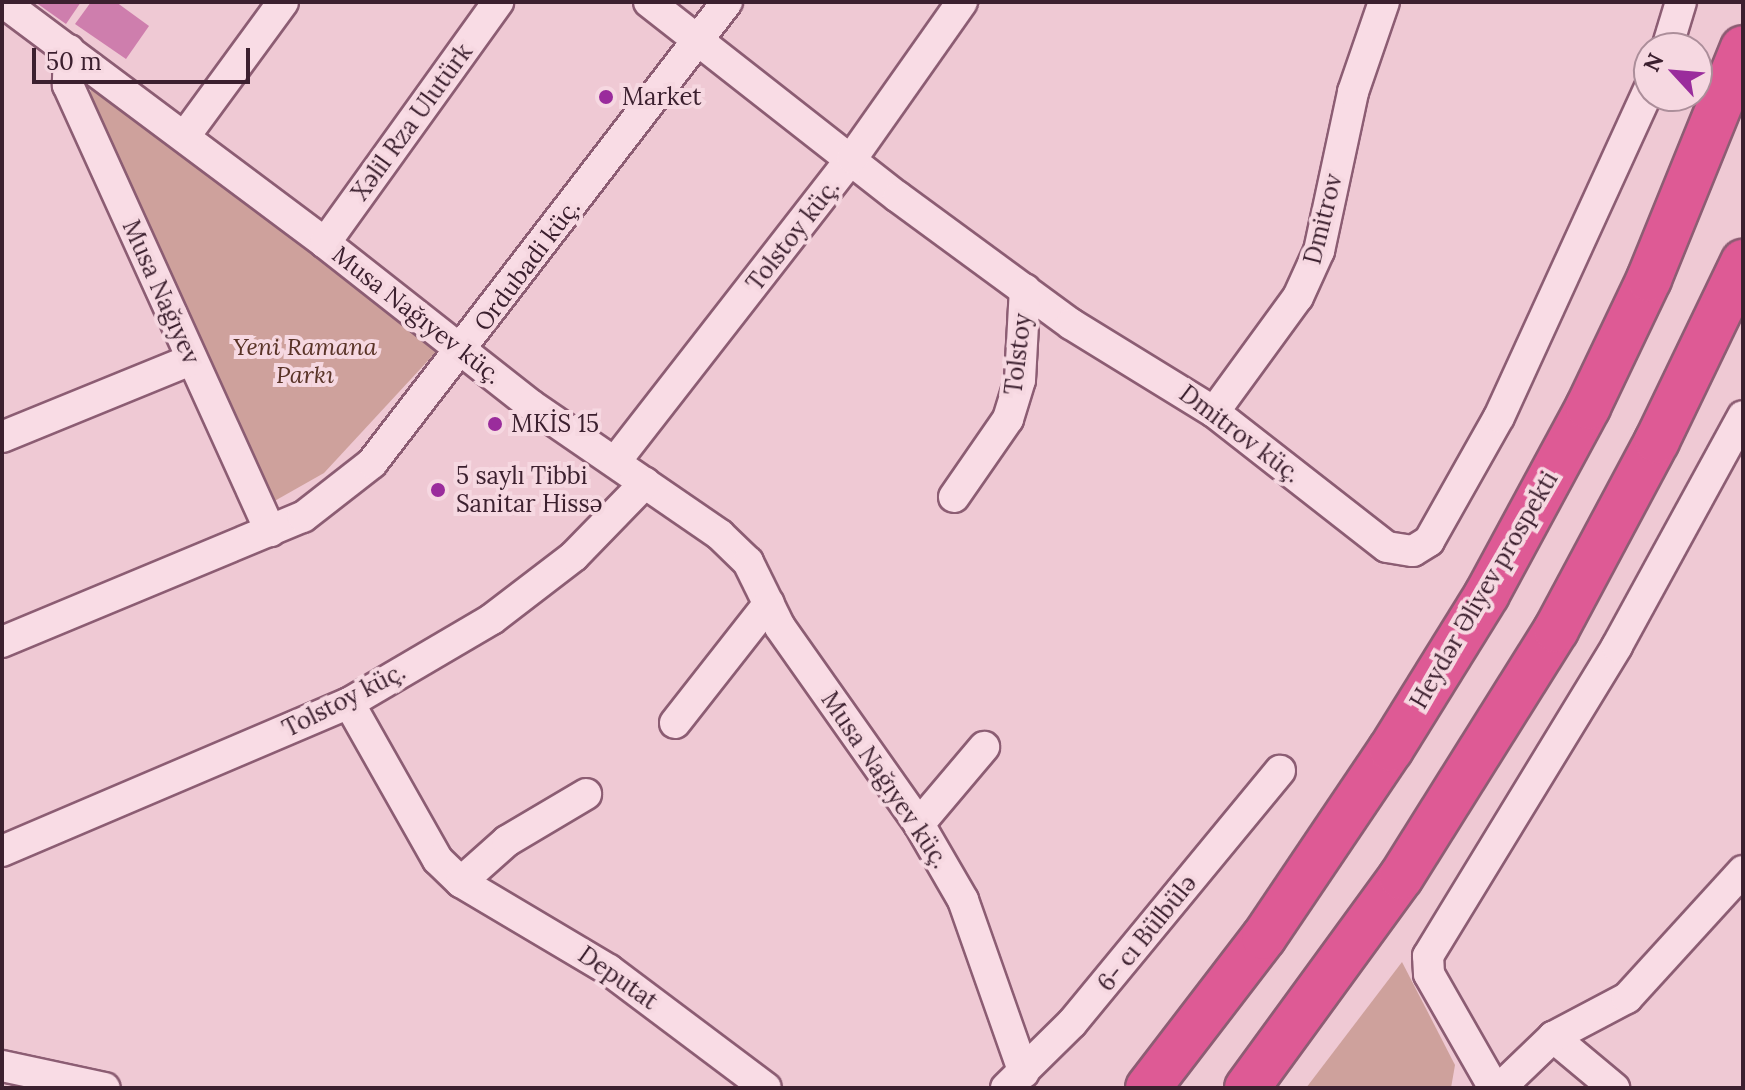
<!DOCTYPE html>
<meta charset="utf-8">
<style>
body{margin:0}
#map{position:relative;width:1745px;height:1090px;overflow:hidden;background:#efc9d4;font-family:Lora,serif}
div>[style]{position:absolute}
.green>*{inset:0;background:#cea19c}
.building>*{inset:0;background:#ce7ead}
.roads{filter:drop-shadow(2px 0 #8c5d73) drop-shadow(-2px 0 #8c5d73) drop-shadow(0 2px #8c5d73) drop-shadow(0 -2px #8c5d73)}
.street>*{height:30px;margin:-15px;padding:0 15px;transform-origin:15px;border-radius:15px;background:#f9dce5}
.highway>*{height:44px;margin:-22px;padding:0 22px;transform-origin:22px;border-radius:22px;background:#de5a95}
.dots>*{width:22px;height:22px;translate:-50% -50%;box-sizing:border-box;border:4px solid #f6d8e1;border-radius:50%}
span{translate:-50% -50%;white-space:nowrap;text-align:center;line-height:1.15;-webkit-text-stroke:8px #f6d8e1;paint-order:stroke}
.poi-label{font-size:24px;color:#3c202f}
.left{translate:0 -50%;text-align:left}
.street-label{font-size:24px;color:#3c202f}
.park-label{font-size:24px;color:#593327;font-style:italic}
.frame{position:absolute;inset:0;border:4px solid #3c202f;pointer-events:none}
.north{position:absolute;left:1633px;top:32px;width:80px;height:80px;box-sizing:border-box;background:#f6d8e1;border:2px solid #ac8e9a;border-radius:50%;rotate:296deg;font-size:22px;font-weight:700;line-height:32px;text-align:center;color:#3c202f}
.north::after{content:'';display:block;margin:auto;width:28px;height:36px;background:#9a2c9c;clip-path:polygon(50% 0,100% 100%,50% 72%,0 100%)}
.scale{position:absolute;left:32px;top:48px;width:218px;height:36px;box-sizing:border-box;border:4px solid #3c202f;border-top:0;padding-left:10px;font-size:24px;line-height:28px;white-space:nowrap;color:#3c202f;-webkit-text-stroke:6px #f6d8e1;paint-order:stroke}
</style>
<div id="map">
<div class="green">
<div style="clip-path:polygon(91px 75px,436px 352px,324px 473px,271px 503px,90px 106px)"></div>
<div style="clip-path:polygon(1402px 962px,1455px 1065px,1451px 1088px,1306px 1088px)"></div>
</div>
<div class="building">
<div style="clip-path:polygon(35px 2px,81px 2px,66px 24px)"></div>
<div style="clip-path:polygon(91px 2px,116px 2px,149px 26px,126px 59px,75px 24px)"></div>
</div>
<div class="roads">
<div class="street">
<div style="left:3px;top:2px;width:402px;rotate:36.8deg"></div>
<div style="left:325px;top:243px;width:262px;rotate:38.2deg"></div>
<div style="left:531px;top:405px;width:229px;rotate:34.5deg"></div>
<div style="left:720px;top:535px;width:39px;rotate:44deg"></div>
<div style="left:748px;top:562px;width:72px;rotate:63.8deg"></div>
<div style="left:780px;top:627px;width:241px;rotate:54.8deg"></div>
<div style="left:919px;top:824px;width:88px;rotate:59.9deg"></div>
<div style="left:963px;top:900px;width:183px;rotate:70.6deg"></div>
<div style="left:649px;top:2px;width:316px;rotate:38.1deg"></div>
<div style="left:898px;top:197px;width:215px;rotate:36.3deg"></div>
<div style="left:1071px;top:324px;width:168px;rotate:31.6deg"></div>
<div style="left:1214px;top:412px;width:219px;rotate:38deg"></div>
<div style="left:1387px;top:547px;width:26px;rotate:9deg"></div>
<div style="left:1413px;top:551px;width:19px;rotate:-32deg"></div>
<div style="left:1429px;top:541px;width:142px;rotate:-60.6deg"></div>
<div style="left:1499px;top:417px;width:360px;rotate:-65.4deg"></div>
<div style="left:1667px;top:48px;width:48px;rotate:-73.1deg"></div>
<div style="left:69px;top:50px;width:35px;rotate:92deg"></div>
<div style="left:68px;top:85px;width:490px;rotate:65.6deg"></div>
<div style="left:185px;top:136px;width:166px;rotate:-53.8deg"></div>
<div style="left:325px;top:243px;width:297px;rotate:-54.3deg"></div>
<div style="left:1214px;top:412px;width:142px;rotate:-53.9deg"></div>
<div style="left:1298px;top:297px;width:51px;rotate:-65.5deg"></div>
<div style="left:1319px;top:251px;width:163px;rotate:-77.9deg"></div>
<div style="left:1353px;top:92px;width:95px;rotate:-71deg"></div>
<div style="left:2px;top:437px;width:204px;rotate:-22.2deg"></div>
<div style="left:615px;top:462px;width:385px;rotate:-52.1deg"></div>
<div style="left:852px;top:158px;width:191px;rotate:-54.8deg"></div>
<div style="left:954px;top:497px;width:95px;rotate:-55.3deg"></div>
<div style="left:1008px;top:419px;width:41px;rotate:-72.9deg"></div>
<div style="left:1020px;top:380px;width:91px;rotate:-86.9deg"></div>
<div style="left:2px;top:642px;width:326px;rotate:-22.6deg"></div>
<div style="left:303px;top:517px;width:88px;rotate:-38deg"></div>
<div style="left:372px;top:463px;width:582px;rotate:-52.4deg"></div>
<div style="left:349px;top:703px;width:180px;rotate:60.5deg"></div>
<div style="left:438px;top:860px;width:32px;rotate:44deg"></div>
<div style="left:461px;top:882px;width:172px;rotate:30.7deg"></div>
<div style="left:609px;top:970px;width:196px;rotate:36.9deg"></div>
<div style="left:675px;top:723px;width:152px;rotate:-51.9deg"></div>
<div style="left:919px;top:824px;width:101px;rotate:-49.8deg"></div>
<div style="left:2px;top:851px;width:377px;rotate:-23.1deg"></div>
<div style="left:349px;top:703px;width:166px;rotate:-30.4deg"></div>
<div style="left:492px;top:619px;width:103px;rotate:-37.5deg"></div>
<div style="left:574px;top:556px;width:102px;rotate:-45.8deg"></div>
<div style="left:461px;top:882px;width:62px;rotate:-41.7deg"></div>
<div style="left:507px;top:841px;width:92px;rotate:-30.7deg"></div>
<div style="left:1553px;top:1037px;width:80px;rotate:39.9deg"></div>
<div style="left:2px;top:1066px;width:105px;rotate:12.1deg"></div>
<div style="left:1006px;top:1088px;width:93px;rotate:-44.6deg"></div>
<div style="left:1072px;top:1023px;width:327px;rotate:-50.5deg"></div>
<div style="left:1494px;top:1088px;width:131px;rotate:-119.7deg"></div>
<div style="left:1429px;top:974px;width:18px;rotate:-93deg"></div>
<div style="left:1428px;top:956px;width:363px;rotate:-58.6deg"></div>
<div style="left:1617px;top:646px;width:262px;rotate:-61.3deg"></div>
<div style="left:1500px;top:1088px;width:74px;rotate:-43.9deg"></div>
<div style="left:1553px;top:1037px;width:84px;rotate:-27.8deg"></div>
<div style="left:1627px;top:998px;width:172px;rotate:-47.6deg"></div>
</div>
<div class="highway">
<div style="left:1148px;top:1088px;width:190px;rotate:-52.5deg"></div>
<div style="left:1264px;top:937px;width:227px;rotate:-56deg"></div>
<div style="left:1391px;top:749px;width:182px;rotate:-58.2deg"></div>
<div style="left:1487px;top:594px;width:213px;rotate:-61.6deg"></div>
<div style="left:1588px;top:407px;width:142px;rotate:-64.5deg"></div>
<div style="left:1649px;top:279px;width:249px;rotate:-67.9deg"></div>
<div style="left:1247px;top:1088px;width:261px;rotate:-53.9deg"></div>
<div style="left:1401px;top:877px;width:292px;rotate:-57.9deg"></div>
<div style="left:1556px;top:630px;width:214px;rotate:-61.9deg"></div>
<div style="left:1657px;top:441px;width:199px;rotate:-64.3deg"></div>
</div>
</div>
<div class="dots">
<div style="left:606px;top:97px;background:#9a2c9c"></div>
<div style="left:495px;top:424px;background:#9a2c9c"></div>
<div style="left:438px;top:490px;background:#9a2c9c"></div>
</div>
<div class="poi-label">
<span class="left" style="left:622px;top:97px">Market</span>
<span class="left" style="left:511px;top:424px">MKİS 15</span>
<span class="left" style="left:456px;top:490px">5 saylı Tibbi<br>Sanitar Hissə</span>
</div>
<div class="street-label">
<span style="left:412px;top:122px;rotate:-54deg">Xəlil Rza Ulutürk</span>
<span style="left:1323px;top:219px;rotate:-76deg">Dmitrov</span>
<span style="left:793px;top:235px;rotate:-52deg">Tolstoy küç.</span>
<span style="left:527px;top:265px;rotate:-53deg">Ordubadi küç.</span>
<span style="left:161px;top:292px;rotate:66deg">Musa Nağıyev</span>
<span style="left:417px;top:315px;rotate:38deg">Musa Nağıyev küç.</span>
<span style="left:1018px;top:354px;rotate:-83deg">Tolstoy</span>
<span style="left:1240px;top:434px;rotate:37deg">Dmitrov küç.</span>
<span style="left:1484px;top:590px;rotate:-60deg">Heydər Əliyev prospekti</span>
<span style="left:344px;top:700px;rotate:-27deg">Tolstoy küç.</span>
<span style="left:885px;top:780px;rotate:56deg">Musa Nağıyev küç.</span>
<span style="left:1147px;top:933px;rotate:-51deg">6- cı Bülbülə</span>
<span style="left:618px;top:978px;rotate:35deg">Deputat</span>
</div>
<div class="park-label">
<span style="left:305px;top:361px">Yeni Ramana<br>Parkı</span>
</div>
<div class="frame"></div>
<div class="north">N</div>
<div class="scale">50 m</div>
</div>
